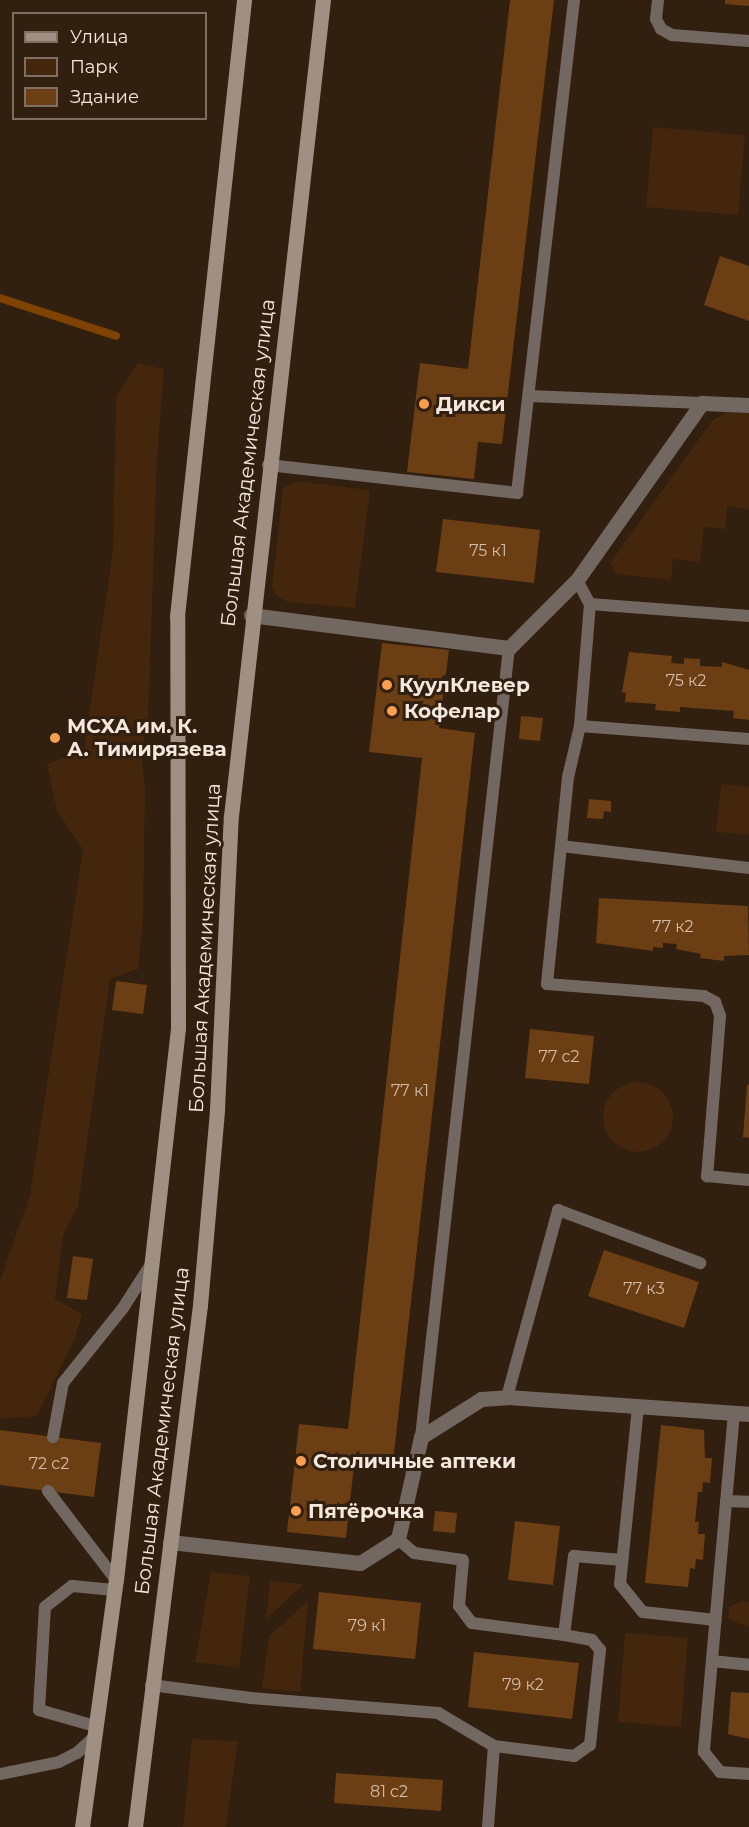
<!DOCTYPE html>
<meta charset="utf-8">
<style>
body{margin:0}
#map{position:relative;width:749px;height:1827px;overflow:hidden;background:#311f0f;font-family:Montserrat,sans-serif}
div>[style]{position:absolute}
.green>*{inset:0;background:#43260c}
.round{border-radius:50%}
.stream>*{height:8px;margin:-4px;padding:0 4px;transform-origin:4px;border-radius:4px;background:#7e4300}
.building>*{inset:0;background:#6c3e13}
.lane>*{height:12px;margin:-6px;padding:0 6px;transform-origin:6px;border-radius:6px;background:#736861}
.street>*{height:15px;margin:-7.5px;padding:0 7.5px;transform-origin:7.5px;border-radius:7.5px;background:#736861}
.secondary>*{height:15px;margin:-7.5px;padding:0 7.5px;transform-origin:7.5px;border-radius:7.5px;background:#a09083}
.dots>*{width:16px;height:16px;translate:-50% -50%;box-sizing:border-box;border:3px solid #311f0f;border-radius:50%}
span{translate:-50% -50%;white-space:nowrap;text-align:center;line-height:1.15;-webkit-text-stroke:6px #311f0f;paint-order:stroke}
.number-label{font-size:16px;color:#d3beab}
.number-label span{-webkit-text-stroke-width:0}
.poi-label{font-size:20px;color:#f5e8de;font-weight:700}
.left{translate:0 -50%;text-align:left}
.street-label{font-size:20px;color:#f5e8de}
.legend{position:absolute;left:12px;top:12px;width:195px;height:108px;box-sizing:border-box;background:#311f0f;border:2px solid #7f6f62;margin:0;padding:8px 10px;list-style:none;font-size:18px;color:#f5e8de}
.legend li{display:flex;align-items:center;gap:12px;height:30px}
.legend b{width:30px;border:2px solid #7f6f62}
</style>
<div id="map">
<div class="green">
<div style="clip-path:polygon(653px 127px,745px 135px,738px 215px,646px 207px)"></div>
<div style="clip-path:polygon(138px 363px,164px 369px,157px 458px,148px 724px,141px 752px,145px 788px,143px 922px,138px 969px,110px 979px,78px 1206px,63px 1236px,55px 1299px,82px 1314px,74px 1341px,37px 1416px,0 1419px,0 1281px,30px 1195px,83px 850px,57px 811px,47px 764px,84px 750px,113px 550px,116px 396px)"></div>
<div style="clip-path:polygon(726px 412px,749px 413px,749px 509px,727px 506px,725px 529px,704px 527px,700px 562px,673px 559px,671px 580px,617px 574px,610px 563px,712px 421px)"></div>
<div style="clip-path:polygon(297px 481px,370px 490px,355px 608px,288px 602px,276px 595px,272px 587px,283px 488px)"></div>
<div style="clip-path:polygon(721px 784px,749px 787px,749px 835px,716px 832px)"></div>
<div class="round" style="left:603px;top:1082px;width:70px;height:70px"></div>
<div style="clip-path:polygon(211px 1572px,250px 1576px,239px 1668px,195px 1662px)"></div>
<div style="clip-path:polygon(270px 1581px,304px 1584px,266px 1619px)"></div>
<div style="clip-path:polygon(308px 1601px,300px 1692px,262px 1688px,269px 1636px)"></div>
<div style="clip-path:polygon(741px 1601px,749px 1602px,749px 1627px,728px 1619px,729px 1607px)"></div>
<div style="clip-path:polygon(625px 1633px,688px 1638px,681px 1727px,618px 1722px)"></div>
<div style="clip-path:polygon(192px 1739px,238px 1741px,226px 1827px,183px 1827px)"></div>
</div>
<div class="stream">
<div style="left:0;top:298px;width:122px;rotate:18.1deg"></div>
</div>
<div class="building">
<div style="clip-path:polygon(510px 0,554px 0,502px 444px,478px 442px,474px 479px,407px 472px,420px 363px,468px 369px)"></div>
<div style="clip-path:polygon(725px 0,749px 0,749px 6px,725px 4px)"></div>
<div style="clip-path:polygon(720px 256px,749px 266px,749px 321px,704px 305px)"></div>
<div style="clip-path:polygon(443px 519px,540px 530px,534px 583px,436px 572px)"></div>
<div style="clip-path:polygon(382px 643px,449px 650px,439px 728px,475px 733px,393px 1462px,355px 1457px,346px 1538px,287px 1532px,299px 1424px,348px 1429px,422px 758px,369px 752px)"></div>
<div style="clip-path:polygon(629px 652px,672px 656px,671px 663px,684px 664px,684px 658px,700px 659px,700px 666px,722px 667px,722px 662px,749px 670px,749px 720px,733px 718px,734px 711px,680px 707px,680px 712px,655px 710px,656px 704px,625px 702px,626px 693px,622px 692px)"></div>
<div style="clip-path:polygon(521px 716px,543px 718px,540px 741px,519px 739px)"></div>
<div style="clip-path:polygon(589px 799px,611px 801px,611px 812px,604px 811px,603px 819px,587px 818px)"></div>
<div style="clip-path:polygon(599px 898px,748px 906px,749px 955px,724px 956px,724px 961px,700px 958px,701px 954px,676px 949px,677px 944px,663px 943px,663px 948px,653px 947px,653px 951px,596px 943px)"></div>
<div style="clip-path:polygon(116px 981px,147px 985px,143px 1014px,112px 1010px)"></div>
<div style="clip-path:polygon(530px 1029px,594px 1036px,589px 1084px,525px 1078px)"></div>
<div style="clip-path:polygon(747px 1085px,749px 1085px,749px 1138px,743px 1137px)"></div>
<div style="clip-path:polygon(604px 1250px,699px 1282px,684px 1328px,588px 1296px)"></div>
<div style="clip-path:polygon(73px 1256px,93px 1259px,87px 1300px,67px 1298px)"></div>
<div style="clip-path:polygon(661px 1425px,704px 1430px,705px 1458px,712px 1458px,710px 1483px,703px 1482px,702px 1492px,698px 1492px,695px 1522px,699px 1522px,698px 1534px,705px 1534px,703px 1560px,696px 1559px,695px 1569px,690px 1568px,688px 1587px,645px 1583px)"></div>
<div style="clip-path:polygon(0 1430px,101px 1443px,94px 1497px,0 1485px)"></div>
<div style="clip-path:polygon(435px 1511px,457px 1513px,455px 1533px,433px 1531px)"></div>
<div style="clip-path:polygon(515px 1521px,560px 1526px,553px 1585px,508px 1580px)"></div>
<div style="clip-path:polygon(319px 1592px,421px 1603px,415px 1659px,313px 1649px)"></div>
<div style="clip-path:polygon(474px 1652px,579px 1663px,572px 1719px,468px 1707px)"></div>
<div style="clip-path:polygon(731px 1692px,749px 1693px,749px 1739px,728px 1734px)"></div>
<div style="clip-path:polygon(336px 1773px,443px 1780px,441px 1811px,334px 1803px)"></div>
</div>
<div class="lane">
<div style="left:658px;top:0;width:19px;rotate:96deg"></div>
<div style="left:656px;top:19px;width:11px;rotate:63deg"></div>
<div style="left:661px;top:29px;width:13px;rotate:29deg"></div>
<div style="left:672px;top:35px;width:77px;rotate:4.5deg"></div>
<div style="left:529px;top:396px;width:173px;rotate:2.3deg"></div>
<div style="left:268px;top:465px;width:251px;rotate:6.4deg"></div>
<div style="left:517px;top:493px;width:496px;rotate:-83.4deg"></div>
<div style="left:577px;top:580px;width:27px;rotate:62deg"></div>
<div style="left:590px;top:604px;width:122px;rotate:94.7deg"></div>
<div style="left:580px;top:726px;width:169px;rotate:4.4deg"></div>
<div style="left:590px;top:604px;width:159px;rotate:4.3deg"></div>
<div style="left:580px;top:726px;width:52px;rotate:103.2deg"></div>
<div style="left:568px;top:777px;width:208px;rotate:95.8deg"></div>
<div style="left:547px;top:984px;width:157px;rotate:4.4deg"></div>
<div style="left:704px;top:996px;width:13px;rotate:29deg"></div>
<div style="left:715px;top:1002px;width:15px;rotate:70deg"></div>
<div style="left:720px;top:1016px;width:161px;rotate:94.6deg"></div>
<div style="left:707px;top:1176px;width:42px;rotate:5.4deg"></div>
<div style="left:561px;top:846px;width:189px;rotate:6.7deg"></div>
<div style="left:507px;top:1397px;width:194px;rotate:-74.7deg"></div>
<div style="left:558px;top:1210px;width:152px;rotate:20.5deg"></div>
<div style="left:638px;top:1407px;width:178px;rotate:95.8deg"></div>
<div style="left:620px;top:1584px;width:36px;rotate:51deg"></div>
<div style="left:643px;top:1612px;width:73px;rotate:6.3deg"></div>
<div style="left:734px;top:1413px;width:340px;rotate:95.1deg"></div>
<div style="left:704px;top:1752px;width:26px;rotate:51deg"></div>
<div style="left:720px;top:1772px;width:29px;rotate:4deg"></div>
<div style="left:53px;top:1437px;width:55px;rotate:-79.5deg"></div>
<div style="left:63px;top:1383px;width:96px;rotate:-51.3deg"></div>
<div style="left:123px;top:1308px;width:50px;rotate:-57.3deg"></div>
<div style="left:421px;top:1437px;width:794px;rotate:-83.64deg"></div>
<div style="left:48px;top:1491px;width:112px;rotate:52.6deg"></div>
<div style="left:726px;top:1501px;width:23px;rotate:2deg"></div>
<div style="left:398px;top:1539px;width:21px;rotate:41deg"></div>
<div style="left:414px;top:1553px;width:49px;rotate:8.1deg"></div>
<div style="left:463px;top:1560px;width:46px;rotate:95deg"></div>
<div style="left:459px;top:1606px;width:21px;rotate:53deg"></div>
<div style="left:472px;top:1623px;width:93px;rotate:7.4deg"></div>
<div style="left:564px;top:1635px;width:80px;rotate:-82.8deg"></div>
<div style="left:574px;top:1556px;width:48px;rotate:4.8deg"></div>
<div style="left:712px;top:1661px;width:37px;rotate:6deg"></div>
<div style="left:151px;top:1685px;width:101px;rotate:7.4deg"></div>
<div style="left:251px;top:1698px;width:188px;rotate:4.6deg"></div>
<div style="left:438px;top:1713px;width:65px;rotate:30.5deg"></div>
<div style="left:494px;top:1746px;width:81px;rotate:7.1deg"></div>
<div style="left:574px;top:1756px;width:19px;rotate:-35deg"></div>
<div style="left:590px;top:1745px;width:96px;rotate:-84deg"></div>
<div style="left:600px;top:1650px;width:13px;rotate:-129deg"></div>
<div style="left:592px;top:1640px;width:28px;rotate:-170deg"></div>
<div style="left:95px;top:1726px;width:58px;rotate:-164.1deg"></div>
<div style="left:39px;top:1710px;width:103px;rotate:-86.7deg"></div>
<div style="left:45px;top:1607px;width:34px;rotate:-38deg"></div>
<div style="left:72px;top:1586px;width:42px;rotate:5.4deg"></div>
<div style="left:0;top:1774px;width:60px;rotate:-11.5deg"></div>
<div style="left:59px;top:1762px;width:20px;rotate:-27deg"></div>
<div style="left:77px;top:1753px;width:23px;rotate:-43deg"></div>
<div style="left:488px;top:1827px;width:81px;rotate:-85.8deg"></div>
</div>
<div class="street">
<div style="left:251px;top:615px;width:260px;rotate:7.3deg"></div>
<div style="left:509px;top:648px;width:96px;rotate:-45deg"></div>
<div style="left:577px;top:580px;width:217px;rotate:-54.8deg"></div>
<div style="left:702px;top:403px;width:47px;rotate:2.4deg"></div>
<div style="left:170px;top:1542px;width:191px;rotate:6.3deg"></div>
<div style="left:360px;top:1563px;width:45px;rotate:-32.3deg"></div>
<div style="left:398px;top:1539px;width:105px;rotate:-77.3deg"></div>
<div style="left:421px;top:1437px;width:71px;rotate:-32.3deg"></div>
<div style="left:481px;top:1399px;width:26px;rotate:-4deg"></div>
<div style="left:507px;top:1397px;width:243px;rotate:4deg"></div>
</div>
<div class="secondary">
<div style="left:82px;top:1827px;width:249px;rotate:-82.2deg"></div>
<div style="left:116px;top:1580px;width:555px;rotate:-83.59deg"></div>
<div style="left:178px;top:1028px;width:412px;rotate:-90.1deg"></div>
<div style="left:177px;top:616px;width:620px;rotate:-83.79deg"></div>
<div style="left:135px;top:1827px;width:526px;rotate:-82.9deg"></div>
<div style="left:200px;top:1305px;width:197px;rotate:-85deg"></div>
<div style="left:217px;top:1109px;width:293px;rotate:-87.3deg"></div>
<div style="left:231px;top:816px;width:821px;rotate:-83.57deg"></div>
</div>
<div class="dots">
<div style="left:424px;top:404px;background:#fa9f4f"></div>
<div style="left:387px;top:685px;background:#fa9f4f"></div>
<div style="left:392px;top:711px;background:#fa9f4f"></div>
<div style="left:55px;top:738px;background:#fa9f4f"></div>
<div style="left:301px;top:1461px;background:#fa9f4f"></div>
<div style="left:296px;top:1511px;background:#fa9f4f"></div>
</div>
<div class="number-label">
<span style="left:488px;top:551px">75 к1</span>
<span style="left:686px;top:681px">75 к2</span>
<span style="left:673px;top:927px">77 к2</span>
<span style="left:559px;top:1057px">77 с2</span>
<span style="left:410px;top:1091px">77 к1</span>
<span style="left:644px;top:1289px">77 к3</span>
<span style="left:49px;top:1464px">72 c2</span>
<span style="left:367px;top:1626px">79 к1</span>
<span style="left:523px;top:1685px">79 к2</span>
<span style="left:389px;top:1792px">81 c2</span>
</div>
<div class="poi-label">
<span class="left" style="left:436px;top:404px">Дикси</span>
<span class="left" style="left:399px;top:685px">КуулКлевер</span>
<span class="left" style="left:404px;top:711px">Кофелар</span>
<span class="left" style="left:67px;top:738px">МСХА им. К.<br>А. Тимирязева</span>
<span class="left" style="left:313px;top:1461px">Столичные аптеки</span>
<span class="left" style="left:308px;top:1511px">Пятёрочка</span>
</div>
<div class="street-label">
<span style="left:248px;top:463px;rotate:-83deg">Большая Академическая улица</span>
<span style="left:205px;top:948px;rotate:-87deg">Большая Академическая улица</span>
<span style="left:162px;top:1431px;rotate:-83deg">Большая Академическая улица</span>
</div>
<ul class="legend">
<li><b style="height:8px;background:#a09083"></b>Улица</li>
<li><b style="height:16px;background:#43260c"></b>Парк</li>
<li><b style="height:16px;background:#6c3e13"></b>Здание</li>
</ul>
</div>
